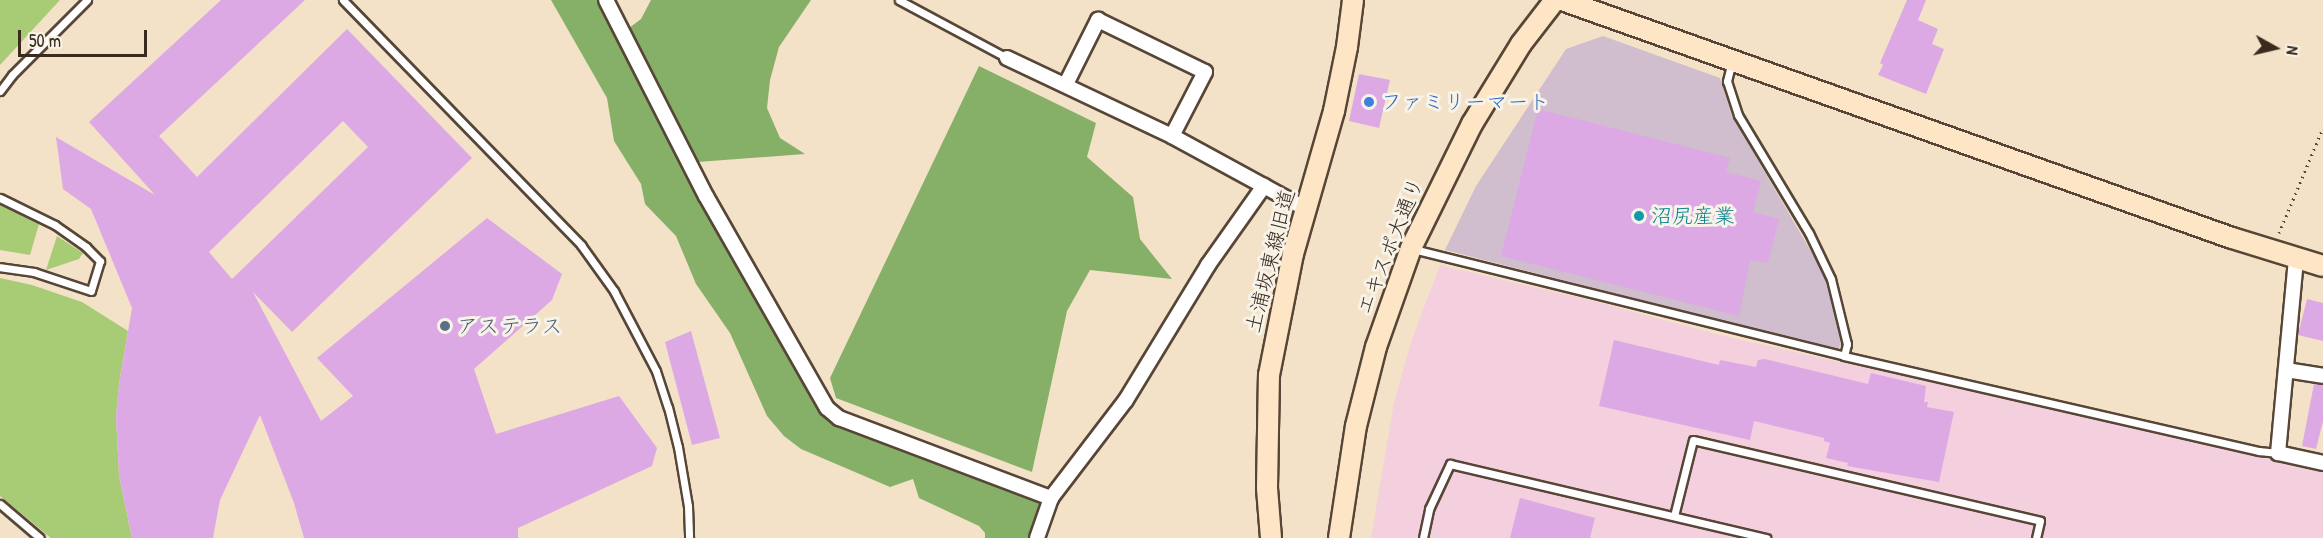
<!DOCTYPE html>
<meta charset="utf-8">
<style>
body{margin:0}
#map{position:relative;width:2323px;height:538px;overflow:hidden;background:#f3e2c7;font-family:"Patrick Hand","Klee One",sans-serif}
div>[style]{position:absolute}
.built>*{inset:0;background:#f4cfdd}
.industrial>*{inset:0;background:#d0bdcd}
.green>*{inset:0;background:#a8cc76}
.forest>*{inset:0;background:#86b067}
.building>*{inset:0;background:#dda9e5}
.path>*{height:3px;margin-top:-1.5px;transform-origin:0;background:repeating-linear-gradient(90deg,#574637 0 1.5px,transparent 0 6px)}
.roads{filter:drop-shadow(2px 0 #574637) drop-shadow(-2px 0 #574637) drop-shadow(0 2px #574637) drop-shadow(0 -2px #574637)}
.lane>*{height:7px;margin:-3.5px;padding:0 3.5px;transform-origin:3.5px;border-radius:3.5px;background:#fff}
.street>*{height:14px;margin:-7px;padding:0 7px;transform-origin:7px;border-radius:7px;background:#fff}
.secondary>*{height:20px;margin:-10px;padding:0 10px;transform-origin:10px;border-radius:10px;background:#fee5c5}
.dots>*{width:16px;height:16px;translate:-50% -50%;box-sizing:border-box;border:3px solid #f7f3e8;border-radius:50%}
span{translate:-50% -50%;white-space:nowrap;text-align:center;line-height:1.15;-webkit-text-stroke:6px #f7f3e8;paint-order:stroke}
.shop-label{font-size:21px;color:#366cbe}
.left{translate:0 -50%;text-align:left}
.culture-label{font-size:21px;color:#0d838f}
.street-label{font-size:21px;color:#3b2a1e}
.service-label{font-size:21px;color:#4e5e75}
.north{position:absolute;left:2245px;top:18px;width:60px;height:60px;-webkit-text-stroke:4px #f7f3e8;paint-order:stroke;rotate:98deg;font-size:16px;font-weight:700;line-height:24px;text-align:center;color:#3b2a1e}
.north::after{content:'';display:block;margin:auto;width:21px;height:27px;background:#3b2a1e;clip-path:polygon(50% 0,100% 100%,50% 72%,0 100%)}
.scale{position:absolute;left:18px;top:30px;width:129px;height:27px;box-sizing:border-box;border:3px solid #3b2a1e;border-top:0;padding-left:8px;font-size:18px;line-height:21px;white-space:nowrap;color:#3b2a1e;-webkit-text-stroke:4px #f7f3e8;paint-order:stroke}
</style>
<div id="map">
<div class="built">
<div style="clip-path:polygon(1440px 265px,1585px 299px,1728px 337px,2323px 470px,2323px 538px,1371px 538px,1394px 403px,1412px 339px)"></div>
</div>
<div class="industrial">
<div style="clip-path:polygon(1603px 36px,1720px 78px,1732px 116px,1826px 277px,1843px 343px,1837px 350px,1445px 250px,1476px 186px,1566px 49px)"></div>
</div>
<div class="green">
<div style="clip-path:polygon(0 0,60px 0,0 65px)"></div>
<div style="clip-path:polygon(0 204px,39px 224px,30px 255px,0 250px)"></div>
<div style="clip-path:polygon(57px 236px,83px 253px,79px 259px,46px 270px)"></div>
<div style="clip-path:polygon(0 278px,32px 285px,82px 302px,128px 331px,119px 384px,116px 417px,119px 475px,132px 538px,51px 538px,0 496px)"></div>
</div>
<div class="forest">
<div style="clip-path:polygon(551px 0,597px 0,616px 26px,629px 28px,641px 19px,651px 0,811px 0,779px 47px,770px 80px,767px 108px,780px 138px,805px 154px,684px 163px,771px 324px,821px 411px,1037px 499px,1040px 507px,1030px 538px,985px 538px,985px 533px,979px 526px,919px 498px,913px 479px,890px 487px,801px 449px,784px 436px,767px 416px,730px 333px,696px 284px,676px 236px,645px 204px,641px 184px,614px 141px,607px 98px)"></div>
<div style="clip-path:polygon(979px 66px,1096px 123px,1087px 157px,1133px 197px,1140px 239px,1172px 279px,1090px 270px,1067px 311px,1032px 472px,836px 398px,830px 378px)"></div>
</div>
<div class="building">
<div style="clip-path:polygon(evenodd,221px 0,305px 0,159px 136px,197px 177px,347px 29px,472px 158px,292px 332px,253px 292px,321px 421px,353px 396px,317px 358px,487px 218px,562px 274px,552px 300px,474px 369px,496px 434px,619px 396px,657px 448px,652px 466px,518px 528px,518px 538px,304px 538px,294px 503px,260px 415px,220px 500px,213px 538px,132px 538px,119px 475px,116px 417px,119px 384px,132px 308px,91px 209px,63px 189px,56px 137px,155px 195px,89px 122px,221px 0,343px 121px,368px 147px,232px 279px,209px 252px,343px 121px)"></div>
<div style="clip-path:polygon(1907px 0,1926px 0,1918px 20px,1938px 29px,1932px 44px,1944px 49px,1926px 94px,1878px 75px,1883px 65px,1880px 63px)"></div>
<div style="clip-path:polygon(1359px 74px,1390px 80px,1379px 128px,1349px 121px)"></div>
<div style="clip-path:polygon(1538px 109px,1730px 158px,1726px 172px,1761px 181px,1753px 212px,1779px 219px,1768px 263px,1750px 260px,1739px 316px,1501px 256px)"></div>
<div style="clip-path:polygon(2307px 299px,2323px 303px,2323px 341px,2298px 335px)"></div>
<div style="clip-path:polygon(691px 331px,720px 438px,692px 445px,665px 342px)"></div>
<div style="clip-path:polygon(1614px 340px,1719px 365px,1720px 360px,1756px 367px,1758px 360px,1765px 359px,1868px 384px,1871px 373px,1926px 386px,1924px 402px,1928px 402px,1927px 407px,1954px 412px,1939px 482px,1847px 466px,1848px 463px,1826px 458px,1830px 443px,1824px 441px,1824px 438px,1754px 421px,1750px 440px,1599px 406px)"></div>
<div style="clip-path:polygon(2314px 384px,2323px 385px,2323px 421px,2316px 449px,2302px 446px)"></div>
<div style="clip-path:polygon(1520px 498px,1595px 518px,1590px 538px,1510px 538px)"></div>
</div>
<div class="path">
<div style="left:2279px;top:233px;width:114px;rotate:-67.3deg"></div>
</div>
<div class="roads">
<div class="lane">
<div style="left:343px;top:0;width:342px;rotate:45.8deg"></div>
<div style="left:581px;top:245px;width:57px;rotate:54.3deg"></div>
<div style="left:614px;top:291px;width:90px;rotate:62.3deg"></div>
<div style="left:656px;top:371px;width:38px;rotate:72deg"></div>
<div style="left:668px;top:407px;width:41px;rotate:76deg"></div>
<div style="left:678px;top:447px;width:60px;rotate:80.4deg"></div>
<div style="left:688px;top:506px;width:32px;rotate:88deg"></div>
<div style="left:899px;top:0;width:123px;rotate:28.2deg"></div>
<div style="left:1732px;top:61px;width:21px;rotate:104deg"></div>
<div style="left:1727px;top:81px;width:36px;rotate:72deg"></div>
<div style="left:1738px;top:115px;width:138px;rotate:59deg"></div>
<div style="left:1809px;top:233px;width:51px;rotate:64.4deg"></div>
<div style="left:1831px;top:279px;width:67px;rotate:76.2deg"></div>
<div style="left:1847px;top:344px;width:12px;rotate:104deg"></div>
<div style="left:0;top:91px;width:20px;rotate:-53deg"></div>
<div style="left:12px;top:75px;width:106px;rotate:-45deg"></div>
<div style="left:0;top:198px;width:61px;rotate:26.1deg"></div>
<div style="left:55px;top:225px;width:38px;rotate:35deg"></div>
<div style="left:86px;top:247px;width:20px;rotate:45deg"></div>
<div style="left:100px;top:261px;width:31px;rotate:107deg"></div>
<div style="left:91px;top:291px;width:60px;rotate:-161.6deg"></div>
<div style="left:34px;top:272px;width:34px;rotate:-172deg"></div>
<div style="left:1413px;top:249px;width:444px;rotate:13.9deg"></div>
<div style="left:1844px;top:356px;width:426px;rotate:12.9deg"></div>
<div style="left:2259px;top:451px;width:19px;rotate:6deg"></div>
<div style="left:0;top:504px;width:52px;rotate:40.4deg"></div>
<div style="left:1674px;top:516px;width:78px;rotate:-76deg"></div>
<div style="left:1693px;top:440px;width:356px;rotate:13.1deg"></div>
<div style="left:2040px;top:521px;width:17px;rotate:103deg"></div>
<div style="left:1423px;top:538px;width:30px;rotate:-78deg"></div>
<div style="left:1429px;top:509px;width:50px;rotate:-65deg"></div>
<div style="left:1450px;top:464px;width:325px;rotate:13.2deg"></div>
</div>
<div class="street">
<div style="left:606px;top:0;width:220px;rotate:63deg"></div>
<div style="left:706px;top:196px;width:244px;rotate:60.3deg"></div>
<div style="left:827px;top:408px;width:16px;rotate:40deg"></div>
<div style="left:839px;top:418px;width:227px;rotate:20.7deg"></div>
<div style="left:1007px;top:58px;width:183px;rotate:25.3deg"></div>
<div style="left:1172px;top:136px;width:155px;rotate:28.6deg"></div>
<div style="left:1066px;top:84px;width:72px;rotate:-63.4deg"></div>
<div style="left:1098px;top:20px;width:119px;rotate:25.9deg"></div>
<div style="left:1205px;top:72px;width:72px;rotate:117.3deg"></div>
<div style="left:2296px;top:259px;width:195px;rotate:95.3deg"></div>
<div style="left:2278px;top:453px;width:46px;rotate:12.5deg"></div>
<div style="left:2286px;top:370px;width:37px;rotate:9deg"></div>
<div style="left:1037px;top:538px;width:42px;rotate:-70.7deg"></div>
<div style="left:1051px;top:498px;width:123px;rotate:-52.6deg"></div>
<div style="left:1126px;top:400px;width:158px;rotate:-58.7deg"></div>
<div style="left:1208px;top:265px;width:97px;rotate:-54.7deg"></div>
</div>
<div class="secondary">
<div style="left:1562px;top:0;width:711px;rotate:19.56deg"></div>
<div style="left:2232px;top:238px;width:95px;rotate:17.1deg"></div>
<div style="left:1271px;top:538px;width:50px;rotate:-94.6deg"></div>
<div style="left:1267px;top:488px;width:113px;rotate:-89deg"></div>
<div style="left:1269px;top:375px;width:123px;rotate:-78.8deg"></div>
<div style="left:1293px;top:254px;width:149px;rotate:-74deg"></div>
<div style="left:1334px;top:111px;width:65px;rotate:-78.5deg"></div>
<div style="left:1347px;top:47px;width:47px;rotate:-82.7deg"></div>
<div style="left:1339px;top:538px;width:113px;rotate:-81.4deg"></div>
<div style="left:1356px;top:426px;width:81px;rotate:-75.8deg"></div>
<div style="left:1376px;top:347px;width:105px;rotate:-70.5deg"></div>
<div style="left:1411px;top:248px;width:138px;rotate:-63.8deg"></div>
<div style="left:1472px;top:124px;width:94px;rotate:-58.5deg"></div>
<div style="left:1521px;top:44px;width:56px;rotate:-52.3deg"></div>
</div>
</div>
<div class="dots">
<div style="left:1369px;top:102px;background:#3f7fe0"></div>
<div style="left:1639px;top:216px;background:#0f9aa8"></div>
<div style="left:445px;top:326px;background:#5c6f8a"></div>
</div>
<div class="shop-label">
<span class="left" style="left:1381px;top:102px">ファミリーマート</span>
</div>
<div class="culture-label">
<span class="left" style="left:1651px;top:216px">沼尻産業</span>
</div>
<div class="street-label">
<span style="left:1390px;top:246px;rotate:-68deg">エキスポ大通り</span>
<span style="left:1270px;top:261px;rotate:-76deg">土浦坂東線旧道</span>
</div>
<div class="service-label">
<span class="left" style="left:457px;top:326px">アステラス</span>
</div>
<div class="north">N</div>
<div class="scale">50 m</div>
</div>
